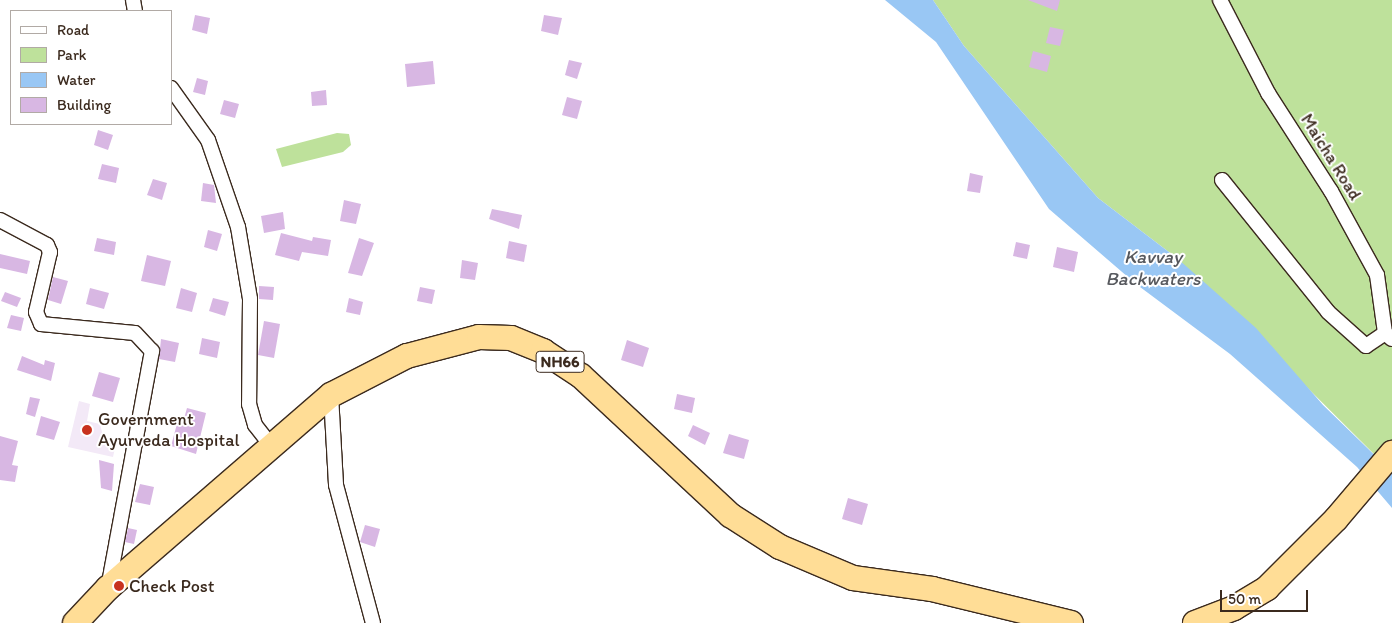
<!DOCTYPE html>
<style>
body{margin:0}
#map{position:relative;width:1392px;height:623px;overflow:hidden;background:#fff;font-family:Itim,sans-serif}
div>[style]{position:absolute}
.built>*{inset:0;background:#f3e9f7}
.green>*{inset:0;background:#bee19b}
.water>*{inset:0;background:#99c7f4}
.building>*{inset:0;background:#d8b7e3}
.roads{filter:drop-shadow(1px 0 #3b2a1e) drop-shadow(-1px 0 #3b2a1e) drop-shadow(0 1px #3b2a1e) drop-shadow(0 -1px #3b2a1e)}
.minor>*{height:14px;margin:-7px;padding:0 7px;transform-origin:7px;border-radius:7px;background:#fff}
.trunk>*{height:24px;margin:-12px;padding:0 12px;transform-origin:12px;border-radius:12px;background:#ffdd96}
.dots>*{width:14px;height:14px;translate:-50% -50%;box-sizing:border-box;border:2px solid #fff;border-radius:50%}
span{translate:-50% -50%;white-space:nowrap;text-align:center;line-height:1.15;-webkit-text-stroke:4px #fff;paint-order:stroke}
.shield-label span{padding:1px 4px;background:#fff;border:1px solid;border-radius:4px;-webkit-text-stroke-width:0}
.shield-label{font-size:16px;color:#3b2a1e;font-weight:700}
.street-label{font-size:18px;color:#3b2a1e}
.poi-label{font-size:18px;color:#3b2a1e}
.left{translate:0 -50%;text-align:left}
.water-label{font-size:19px;color:#57595e;font-style:italic}
.legend{position:absolute;left:10px;top:10px;width:162px;height:115px;box-sizing:border-box;background:#fff;border:1px solid #b1aaa5;margin:0;padding:6px 9px;list-style:none;font-size:15px;color:#3b2a1e}
.legend li{display:flex;align-items:center;gap:10px;height:25px}
.legend b{width:25px;border:1px solid #b1aaa5}
.scale{position:absolute;left:1220px;top:590px;width:88px;height:22px;box-sizing:border-box;border:2px solid #3b2a1e;border-top:0;padding-left:6px;font-size:15px;line-height:18px;white-space:nowrap;color:#3b2a1e;-webkit-text-stroke:4px #fff;paint-order:stroke}
</style>
<div id="map">
<div class="built">
<div style="clip-path:polygon(79px 401px,90px 404px,87px 421px,100px 424px,103px 436px,117px 439px,113px 457px,68px 447px)"></div>
</div>
<div class="green">
<div style="clip-path:polygon(933px 0,1392px 0,1392px 472px,1178px 259px,1098px 198px,964px 46px)"></div>
<div style="clip-path:polygon(337px 133px,349px 134px,351px 145px,343px 152px,282px 167px,276px 149px)"></div>
</div>
<div class="water">
<div style="clip-path:polygon(885px 0,933px 0,964px 46px,1098px 198px,1178px 259px,1256px 328px,1323px 405px,1392px 472px,1392px 508px,1357px 467px,1230px 354px,1136px 284px,1049px 209px,936px 42px)"></div>
</div>
<div class="building">
<div style="clip-path:polygon(1028px 0,1060px 0,1057px 11px)"></div>
<div style="clip-path:polygon(195px 15px,210px 18px,207px 34px,192px 30px)"></div>
<div style="clip-path:polygon(544px 15px,562px 18px,558px 35px,541px 31px)"></div>
<div style="clip-path:polygon(1050px 27px,1064px 30px,1060px 46px,1046px 43px)"></div>
<div style="clip-path:polygon(1033px 51px,1051px 56px,1047px 72px,1029px 67px)"></div>
<div style="clip-path:polygon(569px 60px,582px 63px,577px 79px,565px 75px)"></div>
<div style="clip-path:polygon(433px 61px,435px 84px,407px 87px,405px 64px)"></div>
<div style="clip-path:polygon(197px 78px,208px 81px,205px 95px,193px 92px)"></div>
<div style="clip-path:polygon(326px 90px,327px 105px,312px 106px,311px 92px)"></div>
<div style="clip-path:polygon(567px 97px,582px 101px,577px 119px,562px 115px)"></div>
<div style="clip-path:polygon(224px 100px,239px 104px,235px 118px,220px 114px)"></div>
<div style="clip-path:polygon(98px 130px,113px 135px,108px 150px,94px 145px)"></div>
<div style="clip-path:polygon(102px 164px,119px 168px,116px 183px,98px 179px)"></div>
<div style="clip-path:polygon(970px 173px,983px 176px,980px 193px,967px 191px)"></div>
<div style="clip-path:polygon(153px 179px,167px 183px,162px 200px,147px 195px)"></div>
<div style="clip-path:polygon(203px 183px,214px 185px,216px 203px,201px 201px)"></div>
<div style="clip-path:polygon(344px 200px,361px 204px,356px 224px,340px 221px)"></div>
<div style="clip-path:polygon(492px 209px,522px 215px,519px 229px,489px 219px)"></div>
<div style="clip-path:polygon(283px 212px,285px 229px,264px 233px,261px 216px)"></div>
<div style="clip-path:polygon(208px 230px,222px 234px,217px 251px,204px 247px)"></div>
<div style="clip-path:polygon(281px 233px,312px 241px,313px 237px,331px 240px,328px 256px,302px 252px,299px 261px,275px 255px)"></div>
<div style="clip-path:polygon(97px 238px,116px 242px,114px 255px,94px 251px)"></div>
<div style="clip-path:polygon(359px 238px,374px 243px,362px 276px,348px 273px)"></div>
<div style="clip-path:polygon(509px 241px,527px 245px,524px 262px,506px 258px)"></div>
<div style="clip-path:polygon(1016px 242px,1030px 245px,1027px 259px,1013px 256px)"></div>
<div style="clip-path:polygon(1057px 247px,1078px 252px,1074px 272px,1053px 267px)"></div>
<div style="clip-path:polygon(0 254px,30px 261px,27px 274px,0 268px)"></div>
<div style="clip-path:polygon(147px 255px,171px 261px,165px 286px,141px 281px)"></div>
<div style="clip-path:polygon(462px 260px,478px 263px,475px 280px,460px 278px)"></div>
<div style="clip-path:polygon(53px 277px,68px 281px,61px 304px,48px 300px)"></div>
<div style="clip-path:polygon(259px 286px,274px 287px,273px 300px,259px 299px)"></div>
<div style="clip-path:polygon(420px 287px,435px 290px,432px 304px,417px 301px)"></div>
<div style="clip-path:polygon(90px 288px,109px 293px,104px 309px,86px 304px)"></div>
<div style="clip-path:polygon(181px 288px,197px 293px,192px 312px,176px 308px)"></div>
<div style="clip-path:polygon(5px 292px,21px 298px,17px 307px,1px 301px)"></div>
<div style="clip-path:polygon(213px 298px,229px 302px,225px 316px,209px 311px)"></div>
<div style="clip-path:polygon(349px 298px,363px 302px,360px 315px,346px 312px)"></div>
<div style="clip-path:polygon(11px 315px,24px 318px,21px 331px,7px 328px)"></div>
<div style="clip-path:polygon(264px 321px,280px 324px,274px 358px,258px 355px)"></div>
<div style="clip-path:polygon(202px 338px,220px 342px,217px 358px,199px 354px)"></div>
<div style="clip-path:polygon(161px 339px,179px 343px,175px 362px,159px 359px)"></div>
<div style="clip-path:polygon(627px 340px,649px 348px,643px 367px,621px 360px)"></div>
<div style="clip-path:polygon(22px 356px,44px 365px,45px 360px,55px 363px,51px 381px,17px 370px)"></div>
<div style="clip-path:polygon(99px 372px,120px 378px,113px 402px,92px 396px)"></div>
<div style="clip-path:polygon(677px 394px,695px 398px,692px 413px,674px 409px)"></div>
<div style="clip-path:polygon(30px 397px,40px 399px,35px 417px,26px 414px)"></div>
<div style="clip-path:polygon(187px 408px,206px 413px,196px 454px,171px 446px,178px 420px,183px 422px)"></div>
<div style="clip-path:polygon(41px 416px,60px 422px,54px 440px,36px 435px)"></div>
<div style="clip-path:polygon(693px 425px,710px 433px,705px 445px,688px 436px)"></div>
<div style="clip-path:polygon(729px 434px,749px 440px,744px 459px,723px 453px)"></div>
<div style="clip-path:polygon(0 436px,18px 441px,12px 465px,18px 466px,15px 482px,0 480px)"></div>
<div style="clip-path:polygon(99px 460px,114px 464px,112px 491px,101px 488px)"></div>
<div style="clip-path:polygon(140px 484px,154px 487px,150px 505px,135px 502px)"></div>
<div style="clip-path:polygon(848px 498px,868px 504px,862px 525px,842px 519px)"></div>
<div style="clip-path:polygon(365px 525px,380px 529px,375px 547px,360px 542px)"></div>
<div style="clip-path:polygon(128px 528px,137px 530px,134px 544px,125px 542px)"></div>
</div>
<div class="roads">
<div class="minor">
<div style="left:133px;top:0;width:11px;rotate:80deg"></div>
<div style="left:1220px;top:0;width:105px;rotate:62.7deg"></div>
<div style="left:1268px;top:93px;width:117px;rotate:57.3deg"></div>
<div style="left:1331px;top:191px;width:96px;rotate:61.3deg"></div>
<div style="left:1377px;top:275px;width:59px;rotate:82.1deg"></div>
<div style="left:1385px;top:333px;width:9px;rotate:41deg"></div>
<div style="left:171px;top:88px;width:64px;rotate:54.6deg"></div>
<div style="left:208px;top:140px;width:92px;rotate:71deg"></div>
<div style="left:238px;top:227px;width:73px;rotate:80.5deg"></div>
<div style="left:250px;top:299px;width:105px;rotate:90.5deg"></div>
<div style="left:249px;top:404px;width:22px;rotate:74deg"></div>
<div style="left:255px;top:425px;width:28px;rotate:52deg"></div>
<div style="left:1222px;top:180px;width:169px;rotate:51.2deg"></div>
<div style="left:1328px;top:312px;width:51px;rotate:41.8deg"></div>
<div style="left:1366px;top:346px;width:23px;rotate:-34deg"></div>
<div style="left:0;top:220px;width:53px;rotate:28deg"></div>
<div style="left:47px;top:245px;width:8px;rotate:67deg"></div>
<div style="left:50px;top:252px;width:62px;rotate:103.1deg"></div>
<div style="left:36px;top:312px;width:13px;rotate:67deg"></div>
<div style="left:41px;top:324px;width:94px;rotate:5.5deg"></div>
<div style="left:135px;top:333px;width:25px;rotate:47deg"></div>
<div style="left:152px;top:351px;width:241px;rotate:100.5deg"></div>
<div style="left:331px;top:395px;width:90px;rotate:86.8deg"></div>
<div style="left:336px;top:485px;width:143px;rotate:75deg"></div>
</div>
<div class="trunk">
<div style="left:75px;top:623px;width:48px;rotate:-46.7deg"></div>
<div style="left:108px;top:588px;width:295px;rotate:-40.9deg"></div>
<div style="left:331px;top:395px;width:85px;rotate:-27.2deg"></div>
<div style="left:407px;top:356px;width:74px;rotate:-14.8deg"></div>
<div style="left:479px;top:337px;width:32px;rotate:2deg"></div>
<div style="left:511px;top:338px;width:35px;rotate:22deg"></div>
<div style="left:543px;top:351px;width:45px;rotate:33.3deg"></div>
<div style="left:581px;top:376px;width:204px;rotate:43deg"></div>
<div style="left:730px;top:515px;width:59px;rotate:32.6deg"></div>
<div style="left:780px;top:547px;width:79px;rotate:23deg"></div>
<div style="left:853px;top:578px;width:80px;rotate:7.9deg"></div>
<div style="left:932px;top:589px;width:143px;rotate:13.7deg"></div>
<div style="left:1195px;top:623px;width:42px;rotate:-21deg"></div>
<div style="left:1234px;top:608px;width:39px;rotate:-31deg"></div>
<div style="left:1267px;top:588px;width:98px;rotate:-45deg"></div>
<div style="left:1336px;top:519px;width:87px;rotate:-49.7deg"></div>
</div>
</div>
<div class="dots">
<div style="left:87px;top:430px;background:#c8321e"></div>
<div style="left:119px;top:586px;background:#c8321e"></div>
</div>
<div class="shield-label">
<span style="left:560px;top:362px">NH66</span>
</div>
<div class="street-label">
<span style="left:1331px;top:157px;rotate:58deg">Maicha Road</span>
</div>
<div class="poi-label">
<span class="left" style="left:98px;top:430px">Government<br>Ayurveda Hospital</span>
<span class="left" style="left:129px;top:586px">Check Post</span>
</div>
<div class="water-label">
<span style="left:1153px;top:268px">Kavvay<br>Backwaters</span>
</div>
<ul class="legend">
<li><b style="height:6px;background:#fff"></b>Road</li>
<li><b style="height:14px;background:#bee19b"></b>Park</li>
<li><b style="height:14px;background:#99c7f4"></b>Water</li>
<li><b style="height:14px;background:#d8b7e3"></b>Building</li>
</ul>
<div class="scale">50 m</div>
</div>
